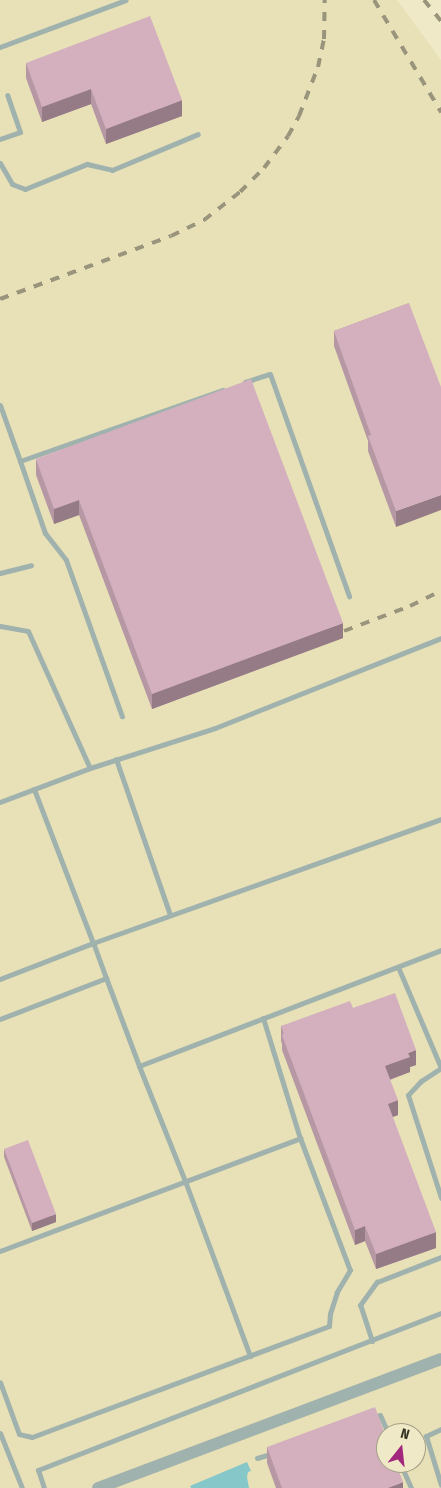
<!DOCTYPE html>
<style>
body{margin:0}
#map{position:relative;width:441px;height:1488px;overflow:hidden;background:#f0e9c7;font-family:"Fira Sans Condensed",sans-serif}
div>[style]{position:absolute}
.built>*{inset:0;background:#e8e0b6}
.water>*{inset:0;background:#86c7c9}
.service>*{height:5px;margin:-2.5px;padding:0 2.5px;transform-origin:2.5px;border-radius:2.5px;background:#a0b2ad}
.tertiary>*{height:12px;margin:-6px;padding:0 6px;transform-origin:6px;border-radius:6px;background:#a0b2ad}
.rail>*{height:4px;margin-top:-2px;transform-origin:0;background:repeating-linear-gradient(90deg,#99947c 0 9px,transparent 0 18px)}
.wall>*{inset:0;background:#b697a4}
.shaded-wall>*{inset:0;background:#947b86}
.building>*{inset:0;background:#d4b0bf}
span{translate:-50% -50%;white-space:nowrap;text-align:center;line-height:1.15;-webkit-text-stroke:4.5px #f0e9c7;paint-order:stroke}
.north{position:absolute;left:376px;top:1423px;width:50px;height:50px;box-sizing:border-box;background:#f0e9c7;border:1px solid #a5a086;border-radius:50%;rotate:16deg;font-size:14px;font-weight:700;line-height:20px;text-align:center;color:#353325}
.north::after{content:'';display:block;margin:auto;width:18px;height:22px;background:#a2287d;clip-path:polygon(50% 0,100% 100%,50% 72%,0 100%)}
</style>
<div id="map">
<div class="built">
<div style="clip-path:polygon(evenodd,0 0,397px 0,441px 60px,441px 1488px,0 1488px,0 0,386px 1433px,416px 1433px,416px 1463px,386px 1463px,386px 1433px)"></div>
</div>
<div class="water">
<div style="clip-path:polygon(247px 1462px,251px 1471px,248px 1472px,247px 1477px,249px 1488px,191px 1488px,190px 1486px)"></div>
</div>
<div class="service">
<div style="left:0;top:47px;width:134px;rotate:-20.5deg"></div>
<div style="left:0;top:139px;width:21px;rotate:-19deg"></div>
<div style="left:20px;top:132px;width:39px;rotate:-109deg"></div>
<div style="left:0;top:163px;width:24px;rotate:60deg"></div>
<div style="left:12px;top:184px;width:14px;rotate:21deg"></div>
<div style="left:25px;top:189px;width:67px;rotate:-22deg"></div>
<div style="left:87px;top:164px;width:26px;rotate:13deg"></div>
<div style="left:112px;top:170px;width:93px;rotate:-22.7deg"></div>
<div style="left:245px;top:382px;width:26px;rotate:-18deg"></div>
<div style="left:270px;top:374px;width:236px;rotate:70.4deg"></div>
<div style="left:0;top:405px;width:59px;rotate:70.3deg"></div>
<div style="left:20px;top:461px;width:215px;rotate:-19.3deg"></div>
<div style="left:20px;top:461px;width:76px;rotate:70.9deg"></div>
<div style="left:45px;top:533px;width:34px;rotate:52deg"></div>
<div style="left:66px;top:560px;width:166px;rotate:70.3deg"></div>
<div style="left:0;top:573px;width:32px;rotate:-14deg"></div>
<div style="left:0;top:626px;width:28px;rotate:10deg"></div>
<div style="left:28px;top:631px;width:150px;rotate:65.7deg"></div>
<div style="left:90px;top:768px;width:131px;rotate:-17.7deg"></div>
<div style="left:215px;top:728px;width:243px;rotate:-21.7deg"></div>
<div style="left:116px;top:759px;width:165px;rotate:70.9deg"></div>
<div style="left:0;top:802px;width:96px;rotate:-20.7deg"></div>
<div style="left:398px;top:967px;width:110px;rotate:66.9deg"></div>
<div style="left:441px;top:1068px;width:24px;rotate:147deg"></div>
<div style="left:421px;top:1081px;width:19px;rotate:133deg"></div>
<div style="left:408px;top:1095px;width:108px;rotate:72.2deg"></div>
<div style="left:106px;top:978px;width:37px;rotate:-110deg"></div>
<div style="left:93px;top:943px;width:369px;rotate:-19.6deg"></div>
<div style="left:0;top:979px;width:100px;rotate:-21.2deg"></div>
<div style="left:93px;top:943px;width:165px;rotate:-111deg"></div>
<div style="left:263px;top:1018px;width:126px;rotate:72.9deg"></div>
<div style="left:0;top:1019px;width:114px;rotate:-21.1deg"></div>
<div style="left:106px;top:978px;width:94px;rotate:69.4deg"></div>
<div style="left:139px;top:1066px;width:324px;rotate:-21deg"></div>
<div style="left:139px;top:1066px;width:124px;rotate:68.2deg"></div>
<div style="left:185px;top:1181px;width:187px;rotate:69.6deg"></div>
<div style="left:0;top:1251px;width:321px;rotate:-20.6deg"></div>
<div style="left:300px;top:1138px;width:141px;rotate:69.3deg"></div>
<div style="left:350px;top:1270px;width:26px;rotate:121deg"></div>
<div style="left:337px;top:1292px;width:23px;rotate:108deg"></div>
<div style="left:330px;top:1314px;width:12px;rotate:95deg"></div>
<div style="left:329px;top:1326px;width:317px;rotate:159.5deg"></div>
<div style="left:32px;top:1437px;width:13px;rotate:-167deg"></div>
<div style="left:19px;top:1434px;width:55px;rotate:-110.1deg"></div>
<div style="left:372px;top:1341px;width:38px;rotate:-108deg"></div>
<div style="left:360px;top:1305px;width:29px;rotate:-54deg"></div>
<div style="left:377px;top:1282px;width:69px;rotate:-21.3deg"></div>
<div style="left:373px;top:1417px;width:7px;rotate:-16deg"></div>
<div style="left:380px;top:1415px;width:20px;rotate:66deg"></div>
<div style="left:441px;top:1429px;width:17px;rotate:155deg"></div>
<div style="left:426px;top:1436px;width:51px;rotate:73deg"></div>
<div style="left:0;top:1433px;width:59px;rotate:68.2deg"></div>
<div style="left:257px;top:1458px;width:17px;rotate:-17deg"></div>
<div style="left:400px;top:1463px;width:27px;rotate:66deg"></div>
<div style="left:44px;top:1488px;width:19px;rotate:-108deg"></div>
<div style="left:38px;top:1470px;width:433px;rotate:-21.3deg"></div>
</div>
<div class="tertiary">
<div style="left:98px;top:1488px;width:366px;rotate:-20.6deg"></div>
</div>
<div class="rail">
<div style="left:374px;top:0;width:131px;rotate:59.1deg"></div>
<div style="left:424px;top:0;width:27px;rotate:51deg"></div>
<div style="left:0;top:299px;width:182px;rotate:-20.2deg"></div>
<div style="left:171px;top:236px;width:37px;rotate:-26deg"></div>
<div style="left:204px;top:220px;width:46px;rotate:-37.9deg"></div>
<div style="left:240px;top:192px;width:34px;rotate:-45deg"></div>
<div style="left:264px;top:168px;width:40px;rotate:-53deg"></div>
<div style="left:288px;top:136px;width:23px;rotate:-61deg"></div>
<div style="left:299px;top:116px;width:53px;rotate:-68.8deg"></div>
<div style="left:318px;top:67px;width:29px;rotate:-78deg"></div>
<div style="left:324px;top:39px;width:39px;rotate:-89deg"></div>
<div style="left:344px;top:631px;width:71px;rotate:-20.7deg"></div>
<div style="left:410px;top:606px;width:34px;rotate:-26deg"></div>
</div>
<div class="wall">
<div style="clip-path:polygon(26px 63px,182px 116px,106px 144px,91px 104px,42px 122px,26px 78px)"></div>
<div style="clip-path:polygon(409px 303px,396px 527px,368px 451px,368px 441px,334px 346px,334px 331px)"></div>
<div style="clip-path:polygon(36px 459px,343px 638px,152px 709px,79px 515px,54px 524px,36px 475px)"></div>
<div style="clip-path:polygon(353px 1008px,416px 1065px,410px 1067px,410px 1072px,390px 1080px,398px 1115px,392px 1117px,436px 1248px,376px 1269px,365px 1241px,355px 1245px,282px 1050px,282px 1044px,281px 1041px,281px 1026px)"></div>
<div style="clip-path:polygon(4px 1149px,56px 1222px,32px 1231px,4px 1157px)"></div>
<div style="clip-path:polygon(267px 1447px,403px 1488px,276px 1488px,267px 1463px)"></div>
</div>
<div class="shaded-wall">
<div style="clip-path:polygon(91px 89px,91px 104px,42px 122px,42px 107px)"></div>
<div style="clip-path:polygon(182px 100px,182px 116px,106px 144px,106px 129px)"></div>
<div style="clip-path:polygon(441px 495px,441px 510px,396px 527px,396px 511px)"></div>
<div style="clip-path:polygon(79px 500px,79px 515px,54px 524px,54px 509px)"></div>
<div style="clip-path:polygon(343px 623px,343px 638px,152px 709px,152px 694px)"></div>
<div style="clip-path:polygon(416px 1050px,416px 1065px,410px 1067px,410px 1072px,385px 1081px,385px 1066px,408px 1053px)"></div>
<div style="clip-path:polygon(398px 1100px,398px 1115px,388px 1119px,388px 1104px)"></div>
<div style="clip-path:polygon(56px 1214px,56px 1222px,32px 1231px,32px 1223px)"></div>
<div style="clip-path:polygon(365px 1226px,365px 1241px,355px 1245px,355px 1230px)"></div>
<div style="clip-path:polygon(436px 1232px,436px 1248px,376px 1269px,376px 1254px)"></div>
<div style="clip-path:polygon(403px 1482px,403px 1488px,388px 1488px)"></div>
</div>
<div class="building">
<div style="clip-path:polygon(150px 16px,182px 100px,106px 129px,91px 89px,42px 107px,26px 63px)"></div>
<div style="clip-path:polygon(409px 303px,441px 387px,441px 495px,396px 511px,368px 436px,371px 435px,334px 331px)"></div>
<div style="clip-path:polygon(251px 379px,343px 623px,152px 694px,79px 500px,54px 509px,36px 459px)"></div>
<div style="clip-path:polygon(395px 993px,416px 1050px,408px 1053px,410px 1057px,385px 1066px,398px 1100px,388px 1104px,436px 1232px,376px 1254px,365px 1226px,355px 1230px,282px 1035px,284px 1034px,281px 1026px,350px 1001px,353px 1008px)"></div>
<div style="clip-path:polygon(28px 1140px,56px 1214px,32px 1223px,4px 1149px)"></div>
<div style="clip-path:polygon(375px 1407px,386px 1437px,386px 1463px,396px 1463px,403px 1482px,388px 1488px,282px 1488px,267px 1447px)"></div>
</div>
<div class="north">N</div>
</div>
